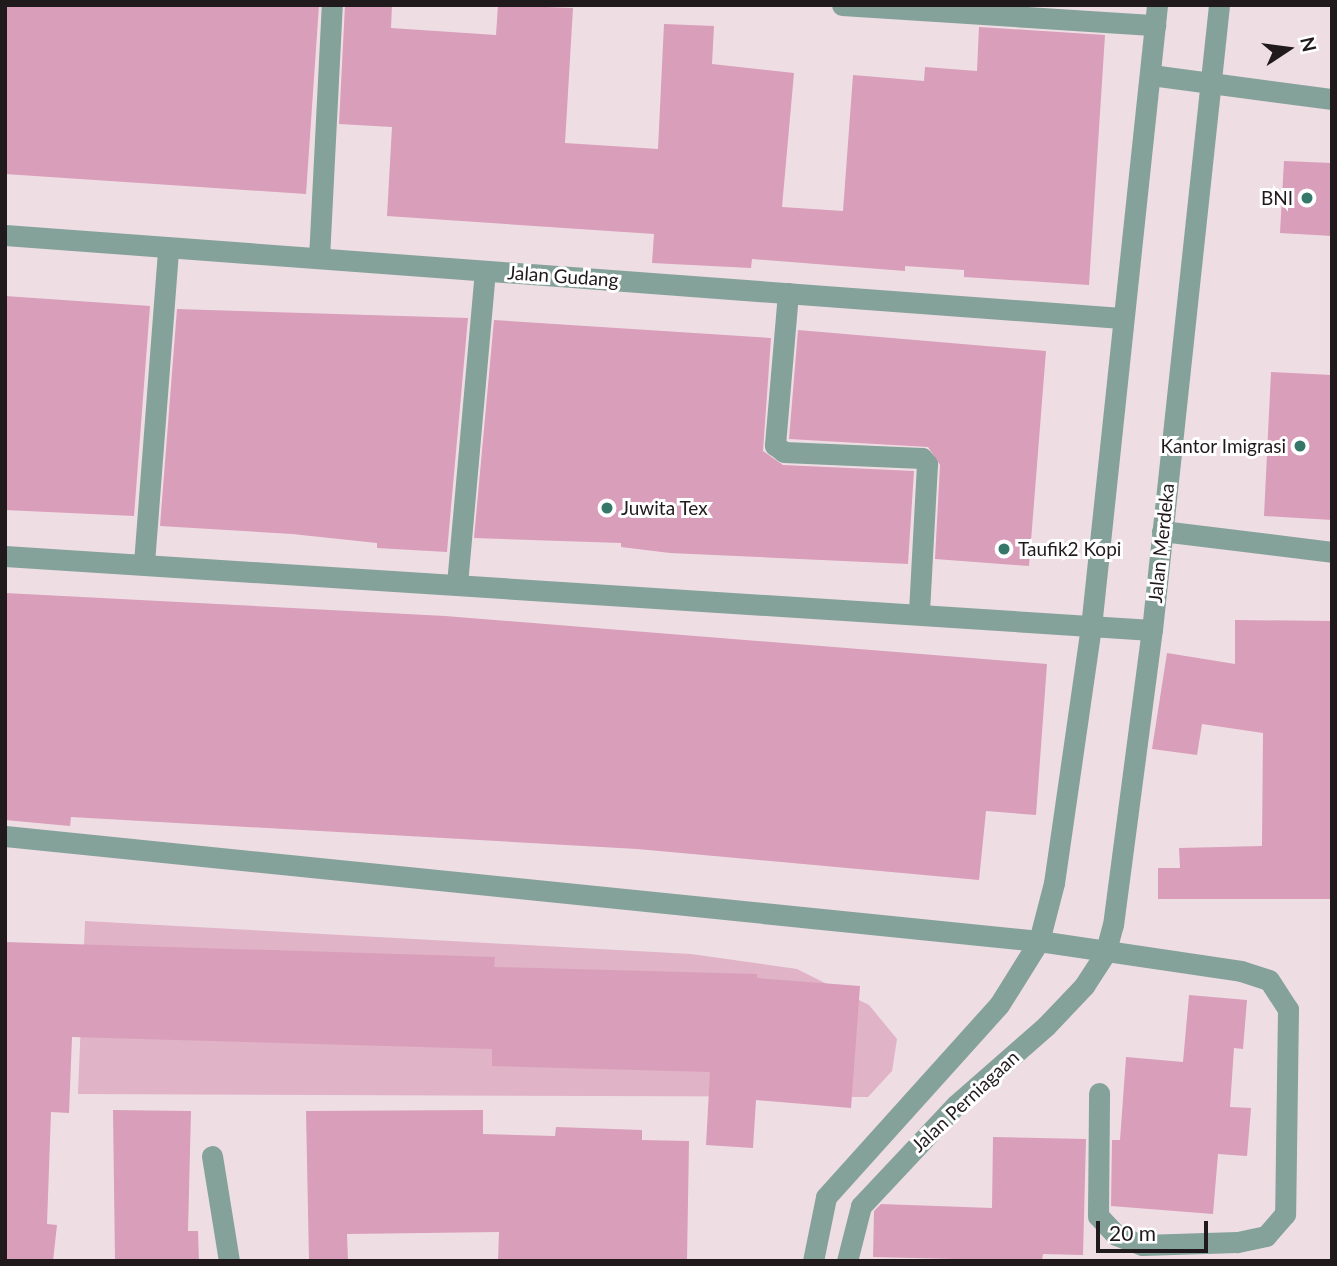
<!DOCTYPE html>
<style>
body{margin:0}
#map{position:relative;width:1337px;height:1266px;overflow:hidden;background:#efdde4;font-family:Lato,sans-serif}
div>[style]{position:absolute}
.green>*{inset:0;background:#e0b3c7}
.building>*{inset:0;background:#d99eb9}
.minor>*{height:21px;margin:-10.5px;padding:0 10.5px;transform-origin:10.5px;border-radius:10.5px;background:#84a29a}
.dots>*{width:19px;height:19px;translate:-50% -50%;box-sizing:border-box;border:4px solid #fff;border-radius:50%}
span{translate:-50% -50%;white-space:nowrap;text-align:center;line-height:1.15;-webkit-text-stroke:6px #fff;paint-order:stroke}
.poi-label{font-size:19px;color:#211a1d}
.right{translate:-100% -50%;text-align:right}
.left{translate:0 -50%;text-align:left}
.street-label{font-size:19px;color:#211a1d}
.frame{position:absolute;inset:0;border:7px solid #211a1d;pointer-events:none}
.north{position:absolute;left:1253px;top:14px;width:70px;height:70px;-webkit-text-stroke:5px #fff;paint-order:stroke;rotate:77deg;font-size:19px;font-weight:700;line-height:28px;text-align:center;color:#211a1d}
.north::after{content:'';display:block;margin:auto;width:24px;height:32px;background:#211a1d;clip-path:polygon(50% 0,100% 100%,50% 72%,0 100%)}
.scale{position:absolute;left:1096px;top:1221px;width:112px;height:32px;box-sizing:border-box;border:4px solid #211a1d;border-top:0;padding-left:9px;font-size:21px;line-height:24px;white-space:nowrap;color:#211a1d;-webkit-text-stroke:5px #fff;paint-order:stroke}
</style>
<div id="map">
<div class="green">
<div style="clip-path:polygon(85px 921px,691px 954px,797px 969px,869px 1005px,897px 1039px,892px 1071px,868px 1097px,78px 1094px)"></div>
</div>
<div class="building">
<div style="clip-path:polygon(5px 5px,319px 5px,306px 194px,5px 174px)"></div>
<div style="clip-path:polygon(345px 5px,392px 5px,391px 28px,496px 35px,498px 5px,573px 8px,565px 143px,658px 149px,664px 24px,714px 26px,712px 64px,794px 73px,782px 207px,843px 211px,853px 75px,924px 81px,925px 67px,977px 71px,979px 27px,1105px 35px,1089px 285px,964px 277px,964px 270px,905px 266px,905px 271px,752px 259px,751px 268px,652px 263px,654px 234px,387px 216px,392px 127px,339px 124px)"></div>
<div style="clip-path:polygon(1284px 161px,1332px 163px,1332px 236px,1280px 233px)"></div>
<div style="clip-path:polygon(5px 296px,150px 306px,134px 516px,5px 510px)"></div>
<div style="clip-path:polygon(177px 309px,468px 318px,447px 552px,377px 548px,377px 543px,292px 534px,160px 526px)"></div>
<div style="clip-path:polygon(494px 320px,771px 338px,763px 451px,783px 465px,914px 471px,908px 564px,670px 553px,621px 547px,621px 543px,474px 538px)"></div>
<div style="clip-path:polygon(798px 330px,1046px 351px,1029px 566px,935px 559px,940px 465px,928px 447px,789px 439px)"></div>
<div style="clip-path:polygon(1271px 372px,1332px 375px,1332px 520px,1264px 516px)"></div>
<div style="clip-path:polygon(5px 593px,445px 616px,1047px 664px,1036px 815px,986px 811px,979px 880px,637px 849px,71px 817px,70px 826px,5px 820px)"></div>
<div style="clip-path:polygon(1235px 620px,1332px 621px,1332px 899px,1158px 899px,1158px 868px,1180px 868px,1179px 848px,1262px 846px,1263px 733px,1202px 724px,1197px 755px,1152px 749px,1167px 653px,1235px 664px)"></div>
<div style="clip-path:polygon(5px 942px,495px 957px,494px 967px,757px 974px,757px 978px,860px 986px,851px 1108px,756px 1100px,753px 1148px,706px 1145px,710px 1072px,492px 1066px,492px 1049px,72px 1037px,69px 1113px,51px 1112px,47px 1224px,57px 1225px,53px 1261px,5px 1261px)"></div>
<div style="clip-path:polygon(1189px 995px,1247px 1000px,1243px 1049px,1234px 1048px,1230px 1107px,1251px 1108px,1247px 1156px,1218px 1154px,1213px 1214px,1111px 1206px,1112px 1140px,1120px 1140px,1126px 1057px,1183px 1062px)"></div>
<div style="clip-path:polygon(113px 1110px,191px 1111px,188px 1231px,198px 1231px,199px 1261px,115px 1261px)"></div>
<div style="clip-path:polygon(483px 1110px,483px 1134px,555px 1136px,556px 1127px,642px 1130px,642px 1140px,689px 1141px,687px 1261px,498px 1261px,499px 1232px,347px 1234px,348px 1260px,309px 1261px,306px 1111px)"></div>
<div style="clip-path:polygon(993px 1137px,1086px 1139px,1083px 1255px,1043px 1254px,1042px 1261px,873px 1257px,874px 1211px,881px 1204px,992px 1208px)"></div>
</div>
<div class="minor">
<div style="left:842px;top:5px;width:314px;rotate:3.7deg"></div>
<div style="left:1151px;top:75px;width:183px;rotate:7.6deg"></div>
<div style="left:5px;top:235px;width:1119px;rotate:4.25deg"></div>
<div style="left:319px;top:258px;width:253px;rotate:-87.1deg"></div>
<div style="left:788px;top:293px;width:153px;rotate:94.9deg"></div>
<div style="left:775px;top:445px;width:11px;rotate:38deg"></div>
<div style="left:784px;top:452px;width:138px;rotate:2.5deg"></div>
<div style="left:922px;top:458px;width:8px;rotate:50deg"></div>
<div style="left:927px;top:464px;width:149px;rotate:93.1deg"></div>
<div style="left:1162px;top:531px;width:171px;rotate:7deg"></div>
<div style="left:5px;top:556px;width:1149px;rotate:3.69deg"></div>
<div style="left:144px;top:563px;width:316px;rotate:-85.6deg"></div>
<div style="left:457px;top:584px;width:314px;rotate:-84.9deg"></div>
<div style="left:5px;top:836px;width:1039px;rotate:5.8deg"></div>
<div style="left:1039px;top:941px;width:204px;rotate:8.4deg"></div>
<div style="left:1241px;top:971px;width:29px;rotate:18deg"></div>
<div style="left:1269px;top:980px;width:35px;rotate:57deg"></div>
<div style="left:1288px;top:1009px;width:205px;rotate:90.8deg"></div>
<div style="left:1285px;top:1214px;width:29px;rotate:131deg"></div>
<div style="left:1266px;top:1236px;width:30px;rotate:168deg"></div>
<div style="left:1237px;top:1242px;width:95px;rotate:178.2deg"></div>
<div style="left:1142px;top:1245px;width:28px;rotate:-159deg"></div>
<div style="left:1116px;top:1235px;width:26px;rotate:-133deg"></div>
<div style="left:1098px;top:1216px;width:123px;rotate:-89.5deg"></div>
<div style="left:212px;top:1156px;width:106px;rotate:80.8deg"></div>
<div style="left:813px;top:1261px;width:65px;rotate:-78.5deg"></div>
<div style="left:826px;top:1197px;width:258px;rotate:-48deg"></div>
<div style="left:999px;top:1005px;width:75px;rotate:-58deg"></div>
<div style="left:1039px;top:941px;width:60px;rotate:-75.5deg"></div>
<div style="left:1054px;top:883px;width:259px;rotate:-81.8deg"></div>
<div style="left:1091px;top:627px;width:625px;rotate:-83.94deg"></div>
<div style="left:847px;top:1261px;width:57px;rotate:-75.7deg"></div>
<div style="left:861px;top:1206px;width:139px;rotate:-46.8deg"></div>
<div style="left:956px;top:1105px;width:120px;rotate:-41.3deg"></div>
<div style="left:1046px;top:1026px;width:55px;rotate:-46.5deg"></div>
<div style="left:1084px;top:986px;width:38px;rotate:-57deg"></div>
<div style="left:1105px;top:954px;width:30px;rotate:-75deg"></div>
<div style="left:1113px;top:925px;width:298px;rotate:-82.5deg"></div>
<div style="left:1152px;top:630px;width:629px;rotate:-83.88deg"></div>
</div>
<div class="dots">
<div style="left:1307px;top:198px;background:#35786a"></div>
<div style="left:1300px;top:446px;background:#35786a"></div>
<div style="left:607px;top:508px;background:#35786a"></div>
<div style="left:1004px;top:549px;background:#35786a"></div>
</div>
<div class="poi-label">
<span class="right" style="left:1293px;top:198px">BNI</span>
<span class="right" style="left:1286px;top:446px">Kantor Imigrasi</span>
<span class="left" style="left:621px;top:508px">Juwita Tex</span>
<span class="left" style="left:1018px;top:549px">Taufik2 Kopi</span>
</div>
<div class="street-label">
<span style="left:563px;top:276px;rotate:4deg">Jalan Gudang</span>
<span style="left:1161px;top:543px;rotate:-84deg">Jalan Merdeka</span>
<span style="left:965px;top:1101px;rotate:-43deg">Jalan Perniagaan</span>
</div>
<div class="frame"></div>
<div class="north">N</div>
<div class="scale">20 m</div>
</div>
